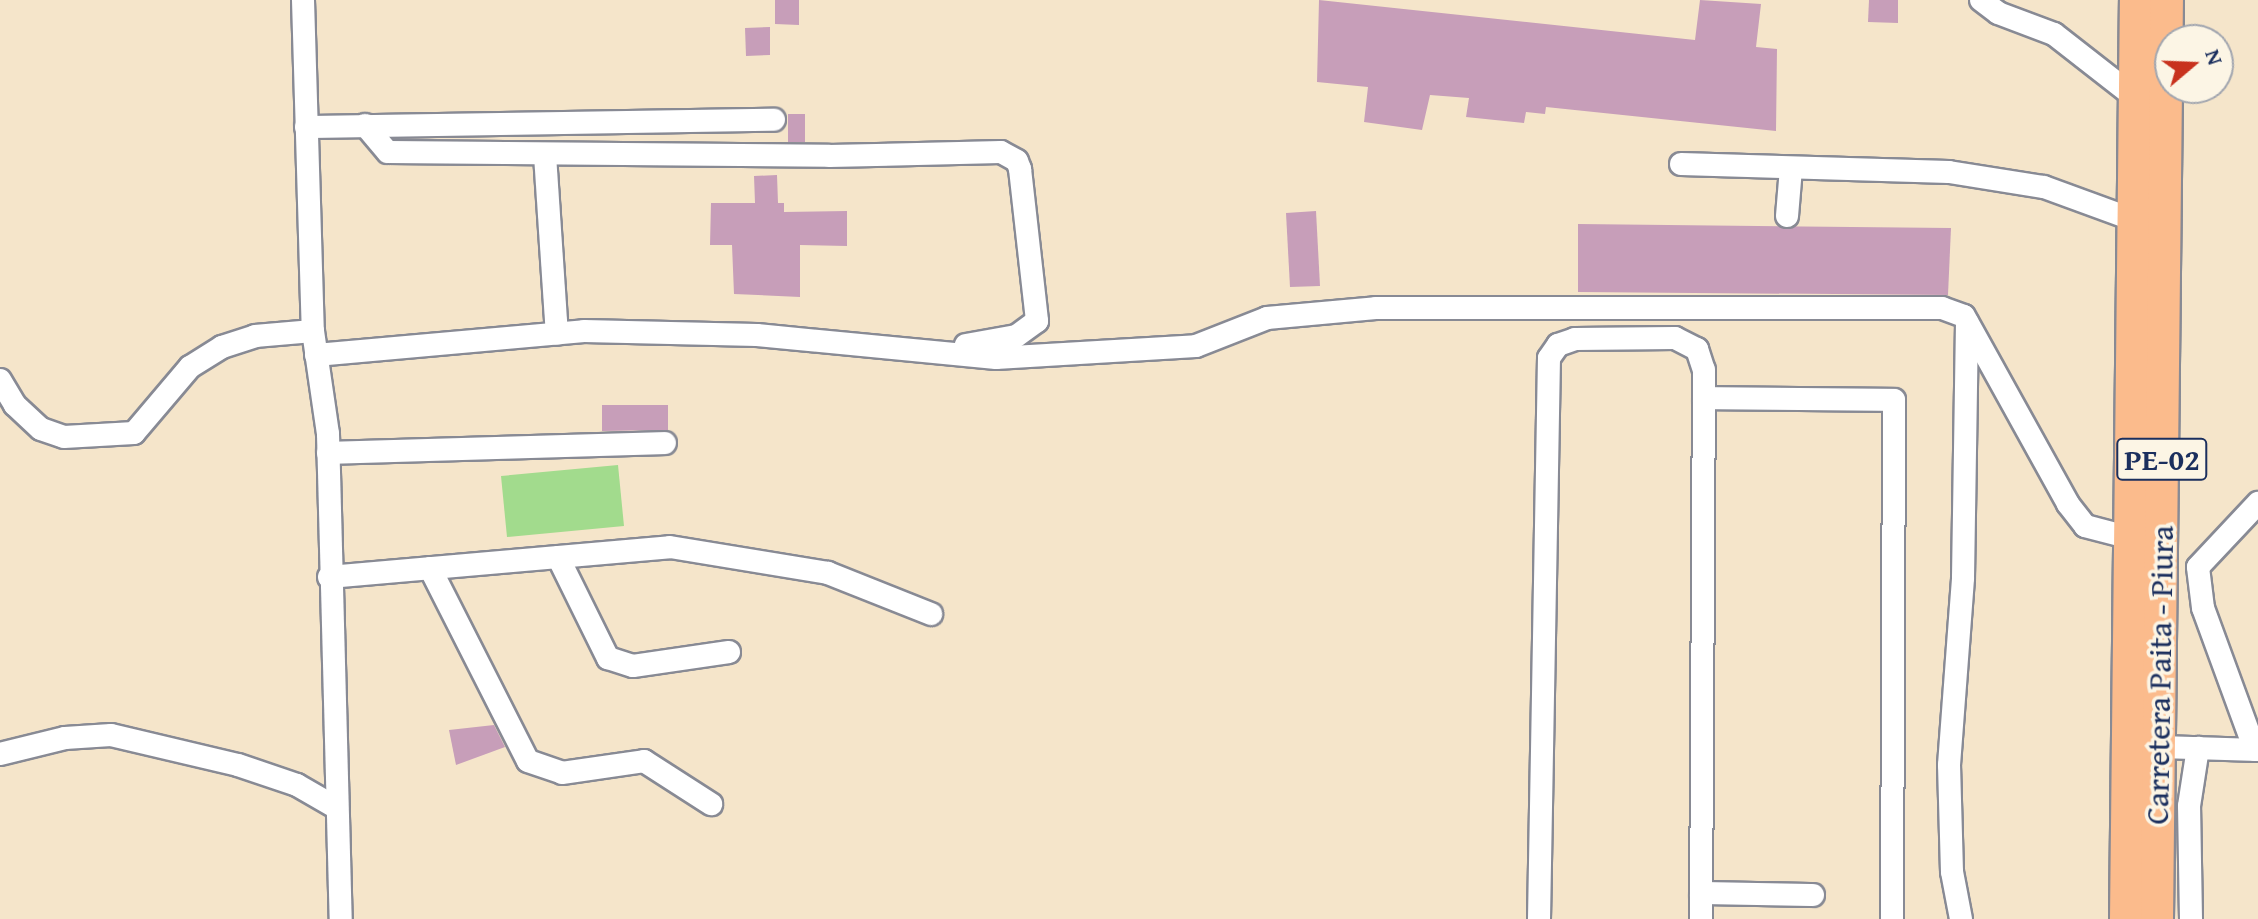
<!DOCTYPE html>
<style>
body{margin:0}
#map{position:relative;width:2258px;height:919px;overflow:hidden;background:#f5e5ca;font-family:"Gentium Book Plus",serif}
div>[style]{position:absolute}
.green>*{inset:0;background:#a2db8d}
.building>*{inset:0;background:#c79eb9}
.roads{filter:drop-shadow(2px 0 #888a94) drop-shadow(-2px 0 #888a94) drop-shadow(0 2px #888a94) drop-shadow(0 -2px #888a94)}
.minor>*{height:22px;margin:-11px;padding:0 11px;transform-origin:11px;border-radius:11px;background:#fff}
.highway>*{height:32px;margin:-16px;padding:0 16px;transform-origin:16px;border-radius:16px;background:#fbbb8c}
span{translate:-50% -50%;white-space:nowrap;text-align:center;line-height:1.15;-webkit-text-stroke:7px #fcf5e5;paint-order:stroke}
.shield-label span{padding:2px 6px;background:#fcf5e5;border:2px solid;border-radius:6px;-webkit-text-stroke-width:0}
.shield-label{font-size:30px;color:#1b2f5e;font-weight:700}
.street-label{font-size:32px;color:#1b2f5e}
.north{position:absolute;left:2154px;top:24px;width:80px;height:80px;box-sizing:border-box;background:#fcf5e5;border:2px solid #a2a6af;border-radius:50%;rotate:71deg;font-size:22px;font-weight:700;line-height:32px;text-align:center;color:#1b2f5e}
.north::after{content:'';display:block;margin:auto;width:28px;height:36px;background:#c8321e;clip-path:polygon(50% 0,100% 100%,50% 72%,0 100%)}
</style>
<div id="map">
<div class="green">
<div style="clip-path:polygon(618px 465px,624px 526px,507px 537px,501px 476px)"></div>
</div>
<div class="building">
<div style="clip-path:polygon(775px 0,799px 0,799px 25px,775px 24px)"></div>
<div style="clip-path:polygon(1319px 0,1695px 40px,1700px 0,1761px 4px,1756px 47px,1777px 49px,1776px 131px,1546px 107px,1545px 114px,1526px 112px,1524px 123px,1466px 117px,1469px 98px,1430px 95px,1422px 130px,1364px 122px,1368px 87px,1317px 82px)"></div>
<div style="clip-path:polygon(1869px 0,1898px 0,1898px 23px,1868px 22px)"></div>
<div style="clip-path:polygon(770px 27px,770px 55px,746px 56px,745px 28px)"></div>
<div style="clip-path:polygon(788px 114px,805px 114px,805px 142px,788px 142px)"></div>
<div style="clip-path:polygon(777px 175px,778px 203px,784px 203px,784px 212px,847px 211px,847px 246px,800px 245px,800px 297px,734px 294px,732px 245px,710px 245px,711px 203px,755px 203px,754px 176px)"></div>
<div style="clip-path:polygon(1316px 211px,1320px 286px,1290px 287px,1286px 213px)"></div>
<div style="clip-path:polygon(1578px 224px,1951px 228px,1948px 295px,1578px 292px)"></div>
<div style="clip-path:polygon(602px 405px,668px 405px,668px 430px,602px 431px)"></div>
<div style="clip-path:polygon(494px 725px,505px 747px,456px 765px,449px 730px)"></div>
</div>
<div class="roads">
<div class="minor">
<div style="left:303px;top:0;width:331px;rotate:88.3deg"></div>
<div style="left:313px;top:331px;width:104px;rotate:81.7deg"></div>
<div style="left:328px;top:434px;width:485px;rotate:88.5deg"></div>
<div style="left:1981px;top:0;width:21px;rotate:37deg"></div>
<div style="left:1998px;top:13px;width:60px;rotate:20.6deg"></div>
<div style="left:2054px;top:34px;width:104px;rotate:38deg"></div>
<div style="left:365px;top:125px;width:35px;rotate:50deg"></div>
<div style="left:388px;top:152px;width:441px;rotate:0.5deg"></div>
<div style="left:829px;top:156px;width:172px;rotate:-1.3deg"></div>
<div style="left:1001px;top:152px;width:18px;rotate:29deg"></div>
<div style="left:1017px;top:161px;width:9px;rotate:69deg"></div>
<div style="left:1020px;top:169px;width:153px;rotate:83.6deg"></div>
<div style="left:1037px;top:321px;width:26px;rotate:144deg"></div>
<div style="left:1016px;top:336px;width:51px;rotate:169.8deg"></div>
<div style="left:306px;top:127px;width:468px;rotate:-0.9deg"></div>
<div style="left:545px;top:155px;width:179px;rotate:86.2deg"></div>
<div style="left:1681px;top:164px;width:268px;rotate:1.7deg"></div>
<div style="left:1949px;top:172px;width:96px;rotate:9deg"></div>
<div style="left:2044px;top:187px;width:96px;rotate:20.1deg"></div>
<div style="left:1787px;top:216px;width:48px;rotate:-85.2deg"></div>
<div style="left:316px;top:355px;width:269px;rotate:-5.1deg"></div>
<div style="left:584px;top:331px;width:173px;rotate:1.3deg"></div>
<div style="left:757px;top:335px;width:240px;rotate:5.5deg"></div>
<div style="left:996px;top:358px;width:200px;rotate:-3.4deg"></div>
<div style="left:1196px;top:346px;width:76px;rotate:-21.5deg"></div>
<div style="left:1267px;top:318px;width:109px;rotate:-5.2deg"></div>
<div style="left:1376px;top:308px;width:566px"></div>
<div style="left:1942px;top:308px;width:23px;rotate:20deg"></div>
<div style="left:1964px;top:316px;width:215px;rotate:61deg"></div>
<div style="left:2068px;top:504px;width:28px;rotate:52deg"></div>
<div style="left:2085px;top:526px;width:48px;rotate:14.6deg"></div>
<div style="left:0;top:380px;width:29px;rotate:59deg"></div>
<div style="left:15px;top:405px;width:35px;rotate:43deg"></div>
<div style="left:41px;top:429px;width:24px;rotate:19deg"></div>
<div style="left:64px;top:437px;width:70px;rotate:-3.3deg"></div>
<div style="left:134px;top:433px;width:87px;rotate:-49.7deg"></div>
<div style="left:190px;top:367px;width:38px;rotate:-32deg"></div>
<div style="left:222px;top:347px;width:35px;rotate:-18deg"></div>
<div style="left:255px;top:336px;width:58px;rotate:-4.9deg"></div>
<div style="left:1704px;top:398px;width:190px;rotate:0.6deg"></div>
<div style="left:1894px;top:400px;width:519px;rotate:90.22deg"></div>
<div style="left:328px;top:453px;width:337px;rotate:-1.7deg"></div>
<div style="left:558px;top:557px;width:113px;rotate:63.7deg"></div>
<div style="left:608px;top:658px;width:26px;rotate:18deg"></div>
<div style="left:633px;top:666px;width:97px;rotate:-8.3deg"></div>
<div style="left:430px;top:568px;width:216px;rotate:63.1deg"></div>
<div style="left:528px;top:761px;width:36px;rotate:19deg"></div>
<div style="left:562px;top:773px;width:83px;rotate:-8.3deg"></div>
<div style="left:644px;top:761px;width:80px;rotate:32.7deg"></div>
<div style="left:329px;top:577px;width:342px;rotate:-5deg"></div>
<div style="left:670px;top:547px;width:160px;rotate:9.3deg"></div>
<div style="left:828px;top:573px;width:111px;rotate:21.7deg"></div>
<div style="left:2160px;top:747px;width:98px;rotate:1.8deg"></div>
<div style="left:2255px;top:750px;width:151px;rotate:-110.1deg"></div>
<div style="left:2203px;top:608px;width:41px;rotate:-97deg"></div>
<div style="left:2198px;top:567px;width:88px;rotate:-46.8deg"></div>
<div style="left:0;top:754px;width:67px;rotate:-13.8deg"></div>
<div style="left:65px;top:738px;width:46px;rotate:-3.7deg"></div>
<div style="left:111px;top:735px;width:130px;rotate:13.3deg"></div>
<div style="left:238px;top:765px;width:62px;rotate:18.7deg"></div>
<div style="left:297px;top:785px;width:46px;rotate:29.9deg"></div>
<div style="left:1701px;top:893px;width:112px;rotate:1deg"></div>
<div style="left:1539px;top:919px;width:561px;rotate:-88.98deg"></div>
<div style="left:1549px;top:358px;width:16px;rotate:-55deg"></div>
<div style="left:1558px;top:345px;width:18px;rotate:-19deg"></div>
<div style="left:1575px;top:339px;width:100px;rotate:-0.6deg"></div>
<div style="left:1675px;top:338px;width:25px;rotate:27deg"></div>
<div style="left:1697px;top:349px;width:22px;rotate:72deg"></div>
<div style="left:1704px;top:370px;width:549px;rotate:90.31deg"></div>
<div style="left:1961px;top:919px;width:48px;rotate:-100.8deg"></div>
<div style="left:1952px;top:872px;width:107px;rotate:-91.6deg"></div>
<div style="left:1949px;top:765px;width:188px;rotate:-85.7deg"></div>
<div style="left:1963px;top:578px;width:256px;rotate:-89.1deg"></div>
<div style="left:2191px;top:919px;width:113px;rotate:-91deg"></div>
<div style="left:2189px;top:806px;width:59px;rotate:-81.2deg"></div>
</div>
<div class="highway">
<div style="left:2126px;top:919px;width:919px;rotate:-89.38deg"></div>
<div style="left:2157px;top:919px;width:919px;rotate:-89.38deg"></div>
</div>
</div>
<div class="shield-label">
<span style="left:2162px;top:459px">PE-02</span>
</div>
<div class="street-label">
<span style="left:2160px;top:675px;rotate:-89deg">Carretera Paita - Piura</span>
</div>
<div class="north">N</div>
</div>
